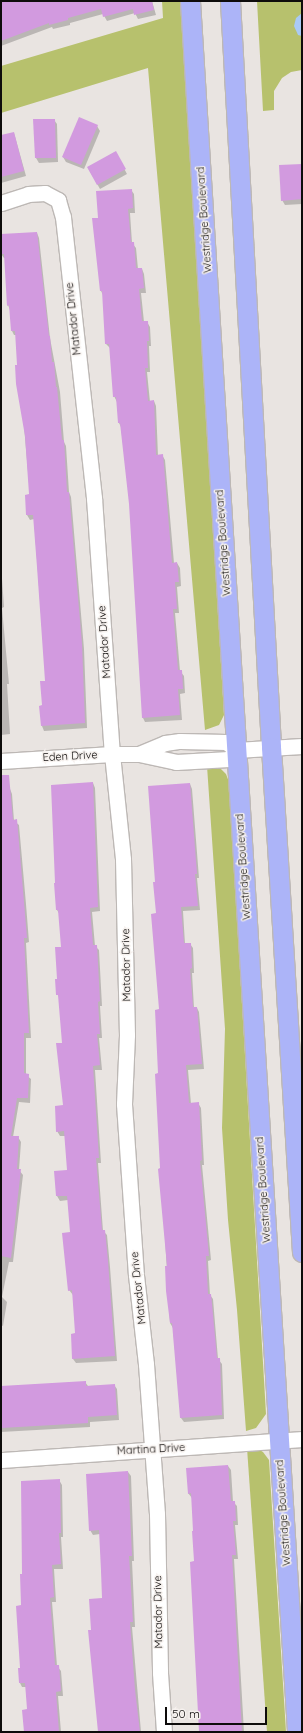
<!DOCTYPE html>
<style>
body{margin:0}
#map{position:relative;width:303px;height:1733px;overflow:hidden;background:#e9e4e1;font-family:Quicksand,sans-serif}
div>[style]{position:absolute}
.green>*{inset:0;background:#b7c16d}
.water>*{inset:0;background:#aacaf4}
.shadow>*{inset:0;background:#0003}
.building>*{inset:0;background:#d29adf}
.roads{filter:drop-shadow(1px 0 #bdb8b5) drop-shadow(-1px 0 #bdb8b5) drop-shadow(0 1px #bdb8b5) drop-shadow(0 -1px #bdb8b5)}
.minor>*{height:15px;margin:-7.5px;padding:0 7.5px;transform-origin:7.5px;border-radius:7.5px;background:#fff}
.major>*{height:19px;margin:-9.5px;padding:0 9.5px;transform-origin:9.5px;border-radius:9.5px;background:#acb4f8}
span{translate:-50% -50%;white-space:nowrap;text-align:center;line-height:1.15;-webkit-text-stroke:3px #f6f1ee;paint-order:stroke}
.street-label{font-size:11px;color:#0e0c0b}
.frame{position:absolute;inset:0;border:2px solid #0e0c0b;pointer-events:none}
.scale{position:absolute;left:165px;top:1707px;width:102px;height:18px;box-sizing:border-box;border:2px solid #0e0c0b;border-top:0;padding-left:5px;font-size:12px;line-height:14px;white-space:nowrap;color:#0e0c0b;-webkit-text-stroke:3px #f6f1ee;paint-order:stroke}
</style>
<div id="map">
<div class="green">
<div style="clip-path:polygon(162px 1px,182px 1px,224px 715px,219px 725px,205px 730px,148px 68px,1px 113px,1px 66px,163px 18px)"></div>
<div style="clip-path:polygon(257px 1px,302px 1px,302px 70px,291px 72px,282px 78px,274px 91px,274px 110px,263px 111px)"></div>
<div style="clip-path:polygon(207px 766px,219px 767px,226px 774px,229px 782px,266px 1414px,256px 1428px,246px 1431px,237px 1310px,228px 1220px,222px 1128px,225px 1029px)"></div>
<div style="clip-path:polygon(247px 1448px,256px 1448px,263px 1452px,269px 1460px,286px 1732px,267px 1732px)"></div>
</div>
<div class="water">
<div style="clip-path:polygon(302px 13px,302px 36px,298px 35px,294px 26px,296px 18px)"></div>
</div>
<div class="shadow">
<div style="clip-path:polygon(7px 1px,152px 1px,156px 15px,138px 19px,135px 13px,107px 21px,103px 14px,70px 23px,70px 25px,53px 29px,52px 27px,1px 46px,1px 3px)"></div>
<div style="clip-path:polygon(35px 120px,54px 120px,57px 124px,58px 162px,39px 163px,36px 158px)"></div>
<div style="clip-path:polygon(97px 126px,100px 131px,84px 169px,66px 162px,63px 157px)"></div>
<div style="clip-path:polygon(14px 133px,26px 176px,1px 183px,1px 137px)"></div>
<div style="clip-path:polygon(115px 152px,127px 174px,100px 189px,88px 168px)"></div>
<div style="clip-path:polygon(302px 165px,302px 204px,285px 205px,282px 200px)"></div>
<div style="clip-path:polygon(131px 190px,134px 194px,135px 213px,130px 213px,132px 243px,136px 248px,138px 269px,142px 269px,144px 274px,146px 293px,141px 293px,144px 322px,147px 322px,150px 327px,151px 346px,149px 346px,150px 372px,147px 372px,150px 402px,154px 401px,156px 406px,158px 456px,162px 455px,165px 460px,174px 563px,177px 563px,180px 568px,181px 586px,177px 587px,179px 613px,175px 613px,180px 671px,184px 676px,185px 693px,180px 694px,182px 720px,145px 722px,143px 718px,130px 504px,121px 427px,119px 423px,117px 402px,114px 396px,110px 348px,106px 344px,103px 295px,101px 291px,99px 219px)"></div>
<div style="clip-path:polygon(37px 233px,39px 238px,50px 338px,60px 392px,64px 442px,66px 446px,69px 492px,71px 497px,84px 649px,87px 728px,44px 731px,42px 726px,46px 682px,34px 519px,30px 520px,27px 515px,26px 496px,30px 495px,16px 335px,14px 335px,12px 331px,10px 310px,8px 305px,6px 258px,4px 258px,1px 254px,1px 235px)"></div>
<div style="clip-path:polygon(301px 323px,302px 323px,302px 340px)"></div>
<div style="clip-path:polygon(1px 564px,4px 607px,2px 608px,9px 684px,7px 684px,10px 734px,1px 735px)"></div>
<div style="clip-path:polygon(93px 783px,95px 788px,100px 911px,92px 912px,95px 946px,99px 950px,102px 1006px,100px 1006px,102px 1038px,99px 1038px,102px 1070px,95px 1070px,101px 1163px,98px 1163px,103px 1231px,107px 1235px,110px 1267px,117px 1361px,76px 1363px,73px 1359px,76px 1334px,73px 1295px,69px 1290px,71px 1233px,68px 1200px,60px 1201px,57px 1196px,55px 1171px,68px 1171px,66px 1136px,60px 1136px,57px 1131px,64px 1106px,63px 1044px,60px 998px,57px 994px,62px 948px,60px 915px,57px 910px)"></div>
<div style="clip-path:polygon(190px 784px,192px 789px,199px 878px,197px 878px,200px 910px,183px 911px,185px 944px,190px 944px,193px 948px,194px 973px,192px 973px,194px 1008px,197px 1008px,199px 1012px,204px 1069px,188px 1070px,191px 1104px,198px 1103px,201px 1108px,204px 1165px,202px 1165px,211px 1260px,208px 1261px,210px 1295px,213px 1299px,218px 1359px,222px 1364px,224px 1419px,184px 1422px,181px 1418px,173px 1328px,170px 1323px,161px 1169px,160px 1010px,156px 883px)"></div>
<div style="clip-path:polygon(10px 789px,12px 794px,14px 821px,19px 825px,26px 904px,29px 942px,26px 943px,31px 1038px,26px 1038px,26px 1075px,31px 1079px,30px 1103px,19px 1102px,13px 1137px,18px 1137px,21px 1142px,19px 1170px,23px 1175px,13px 1262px,9px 1262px,2px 1297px,7px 1302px,3px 1326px,1px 1325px,1px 790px)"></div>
<div style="clip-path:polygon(85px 1382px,88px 1386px,114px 1385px,117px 1389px,119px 1420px,90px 1422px,90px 1427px,1px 1432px,1px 1387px)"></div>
<div style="clip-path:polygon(228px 1466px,231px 1470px,233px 1502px,237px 1506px,238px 1525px,235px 1525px,238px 1559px,234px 1559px,244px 1732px,200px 1732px,195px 1532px,192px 1498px,188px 1493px)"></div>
<div style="clip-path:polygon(128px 1472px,131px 1476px,134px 1561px,132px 1561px,135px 1627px,132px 1627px,141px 1732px,99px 1732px,92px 1631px,103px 1599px,100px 1534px,93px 1535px,90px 1530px)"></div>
<div style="clip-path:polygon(59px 1480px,62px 1485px,63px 1537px,61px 1537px,63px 1569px,54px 1569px,56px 1602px,52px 1602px,57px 1666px,61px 1671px,63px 1696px,58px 1696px,61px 1732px,25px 1732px,28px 1710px,26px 1687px,22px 1687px,20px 1683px,23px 1575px)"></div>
</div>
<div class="building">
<div style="clip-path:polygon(1px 1px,152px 1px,154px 10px,134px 15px,133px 9px,103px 17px,101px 9px,68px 18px,68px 20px,49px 25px,49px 23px,1px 41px)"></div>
<div style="clip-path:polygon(79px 117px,98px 125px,81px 165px,62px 157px)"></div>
<div style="clip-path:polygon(33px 119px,55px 119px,56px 158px,35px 158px)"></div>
<div style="clip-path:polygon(14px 132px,24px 171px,1px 177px,1px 135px)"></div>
<div style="clip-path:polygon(116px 151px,126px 169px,97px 185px,87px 167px)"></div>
<div style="clip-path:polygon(302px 164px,302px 199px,281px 201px,279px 165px)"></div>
<div style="clip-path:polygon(132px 189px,133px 208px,128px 209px,131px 242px,134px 242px,136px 268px,142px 268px,144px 288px,139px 289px,142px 321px,148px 321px,149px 341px,147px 341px,148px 368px,145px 368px,148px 401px,154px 400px,156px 455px,163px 454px,172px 563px,177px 562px,179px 582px,175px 582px,177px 609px,173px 609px,178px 670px,182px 670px,183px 689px,178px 689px,180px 715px,142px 718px,129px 504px,120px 423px,118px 423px,116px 397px,113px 397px,109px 344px,105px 344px,102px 291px,100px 291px,92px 218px,98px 218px,96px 191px)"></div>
<div style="clip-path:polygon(37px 232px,49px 336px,50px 336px,52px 362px,54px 362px,56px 387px,57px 387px,62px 440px,64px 440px,67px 492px,69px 492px,82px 644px,85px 723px,41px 726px,39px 706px,42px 705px,40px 681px,45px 681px,37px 567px,33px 515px,26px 515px,25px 495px,29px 494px,25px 436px,16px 384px,15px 365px,17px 365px,15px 331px,11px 331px,9px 305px,7px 306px,4px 254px,1px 254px,1px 234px)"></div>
<div style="clip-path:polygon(1px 775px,9px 775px,13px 820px,17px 819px,27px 938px,24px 938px,29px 1033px,24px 1033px,24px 1073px,29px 1074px,28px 1098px,17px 1098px,11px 1136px,19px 1136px,17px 1169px,21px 1169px,11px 1258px,1px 1256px)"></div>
<div style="clip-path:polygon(93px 782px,98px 907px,90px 908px,93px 945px,97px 945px,100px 1001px,98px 1002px,100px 1034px,97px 1034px,100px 1065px,93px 1066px,99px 1158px,96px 1158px,102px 1230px,105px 1230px,108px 1261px,115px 1356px,72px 1359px,71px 1334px,75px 1333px,72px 1290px,68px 1291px,62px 1233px,70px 1232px,67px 1196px,56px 1196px,54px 1171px,67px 1170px,64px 1131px,56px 1132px,55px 1106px,63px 1105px,56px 1043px,62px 1043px,58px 995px,56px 995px,55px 979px,57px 979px,55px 947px,61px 947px,58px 910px,56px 910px,54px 883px,55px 883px,51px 785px)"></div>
<div style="clip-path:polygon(190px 783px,197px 874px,195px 874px,198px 906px,181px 907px,184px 943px,191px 943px,192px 968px,190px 969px,193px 1007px,197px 1007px,202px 1064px,186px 1065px,189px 1103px,199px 1102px,202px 1160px,200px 1161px,209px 1256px,206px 1256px,208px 1294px,211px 1294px,217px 1358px,220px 1358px,222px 1415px,180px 1418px,172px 1323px,170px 1323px,166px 1291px,165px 1266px,167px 1266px,158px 1169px,160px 1168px,155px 1074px,158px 1073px,155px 1010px,159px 1009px,151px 914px,156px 913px,153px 882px,155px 882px,148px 786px)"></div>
<div style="clip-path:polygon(86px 1381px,86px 1386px,115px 1384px,117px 1415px,88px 1417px,88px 1423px,1px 1428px,1px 1386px)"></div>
<div style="clip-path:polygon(228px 1465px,231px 1501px,235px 1501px,236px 1521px,233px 1521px,236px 1555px,232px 1555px,242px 1732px,199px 1732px,190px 1562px,194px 1561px,192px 1531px,193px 1531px,191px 1493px,188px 1494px,186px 1468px)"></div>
<div style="clip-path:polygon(128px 1471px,132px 1556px,129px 1556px,133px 1622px,130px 1622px,135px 1690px,140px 1732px,98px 1732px,88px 1630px,91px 1630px,89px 1599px,102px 1598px,101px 1571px,99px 1530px,89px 1531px,86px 1474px)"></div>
<div style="clip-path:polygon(60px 1479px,61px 1533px,59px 1533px,61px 1564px,52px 1565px,54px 1597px,50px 1598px,55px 1665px,59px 1665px,61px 1691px,56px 1692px,59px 1732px,24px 1732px,22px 1710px,27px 1709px,25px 1683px,19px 1683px,18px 1668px,20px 1668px,16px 1606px,21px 1605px,20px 1574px,22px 1574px,21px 1481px)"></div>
</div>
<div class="roads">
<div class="minor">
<div style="left:1px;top:203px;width:28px;rotate:-18deg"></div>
<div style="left:28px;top:194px;width:17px;rotate:-3deg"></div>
<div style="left:45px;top:193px;width:15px;rotate:28deg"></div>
<div style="left:58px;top:200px;width:18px;rotate:74deg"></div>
<div style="left:63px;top:217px;width:283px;rotate:83.7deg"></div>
<div style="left:94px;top:498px;width:257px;rotate:86deg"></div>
<div style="left:112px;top:754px;width:106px;rotate:84deg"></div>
<div style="left:123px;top:859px;width:176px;rotate:88.7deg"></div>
<div style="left:127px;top:1035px;width:69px;rotate:92.5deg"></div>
<div style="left:124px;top:1104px;width:171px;rotate:86deg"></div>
<div style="left:136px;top:1275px;width:90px;rotate:83.6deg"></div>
<div style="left:146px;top:1364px;width:150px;rotate:85.8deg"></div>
<div style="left:157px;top:1514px;width:159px;rotate:88.9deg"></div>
<div style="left:160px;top:1673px;width:59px;rotate:86.1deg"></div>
<div style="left:139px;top:754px;width:28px;rotate:-23deg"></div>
<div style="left:165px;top:743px;width:15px;rotate:-8deg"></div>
<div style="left:180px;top:741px;width:46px;rotate:1.2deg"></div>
<div style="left:226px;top:742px;width:13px;rotate:39deg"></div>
<div style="left:236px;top:750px;width:66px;rotate:-3.5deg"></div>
<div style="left:1px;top:761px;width:111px;rotate:-3.6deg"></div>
<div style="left:112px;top:754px;width:27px"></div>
<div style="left:139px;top:754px;width:38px;rotate:12deg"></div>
<div style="left:176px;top:762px;width:53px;rotate:-3.2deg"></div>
<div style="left:229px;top:759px;width:11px;rotate:-52deg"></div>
<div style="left:1px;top:1460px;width:302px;rotate:-4deg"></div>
</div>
<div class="major">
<div style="left:190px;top:1px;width:1734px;rotate:86.46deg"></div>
<div style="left:230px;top:1px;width:747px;rotate:86.85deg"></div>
<div style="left:271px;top:747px;width:506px;rotate:86.49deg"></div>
</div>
</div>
<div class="street-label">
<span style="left:204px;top:220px;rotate:-94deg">Westridge Boulevard</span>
<span style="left:73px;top:319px;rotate:-96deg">Matador Drive</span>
<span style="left:223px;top:543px;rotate:-94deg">Westridge Boulevard</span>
<span style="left:104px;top:642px;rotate:-94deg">Matador Drive</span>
<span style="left:70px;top:756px;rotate:-3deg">Eden Drive</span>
<span style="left:243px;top:867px;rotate:-94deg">Westridge Boulevard</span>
<span style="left:126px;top:965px;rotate:-91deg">Matador Drive</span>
<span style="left:263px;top:1190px;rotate:-94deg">Westridge Boulevard</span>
<span style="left:138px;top:1288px;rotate:-96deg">Matador Drive</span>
<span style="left:151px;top:1449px;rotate:-3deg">Martina Drive</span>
<span style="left:283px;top:1513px;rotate:-94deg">Westridge Boulevard</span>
<span style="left:158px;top:1612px;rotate:-91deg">Matador Drive</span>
</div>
<div class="frame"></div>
<div class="scale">50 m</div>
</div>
